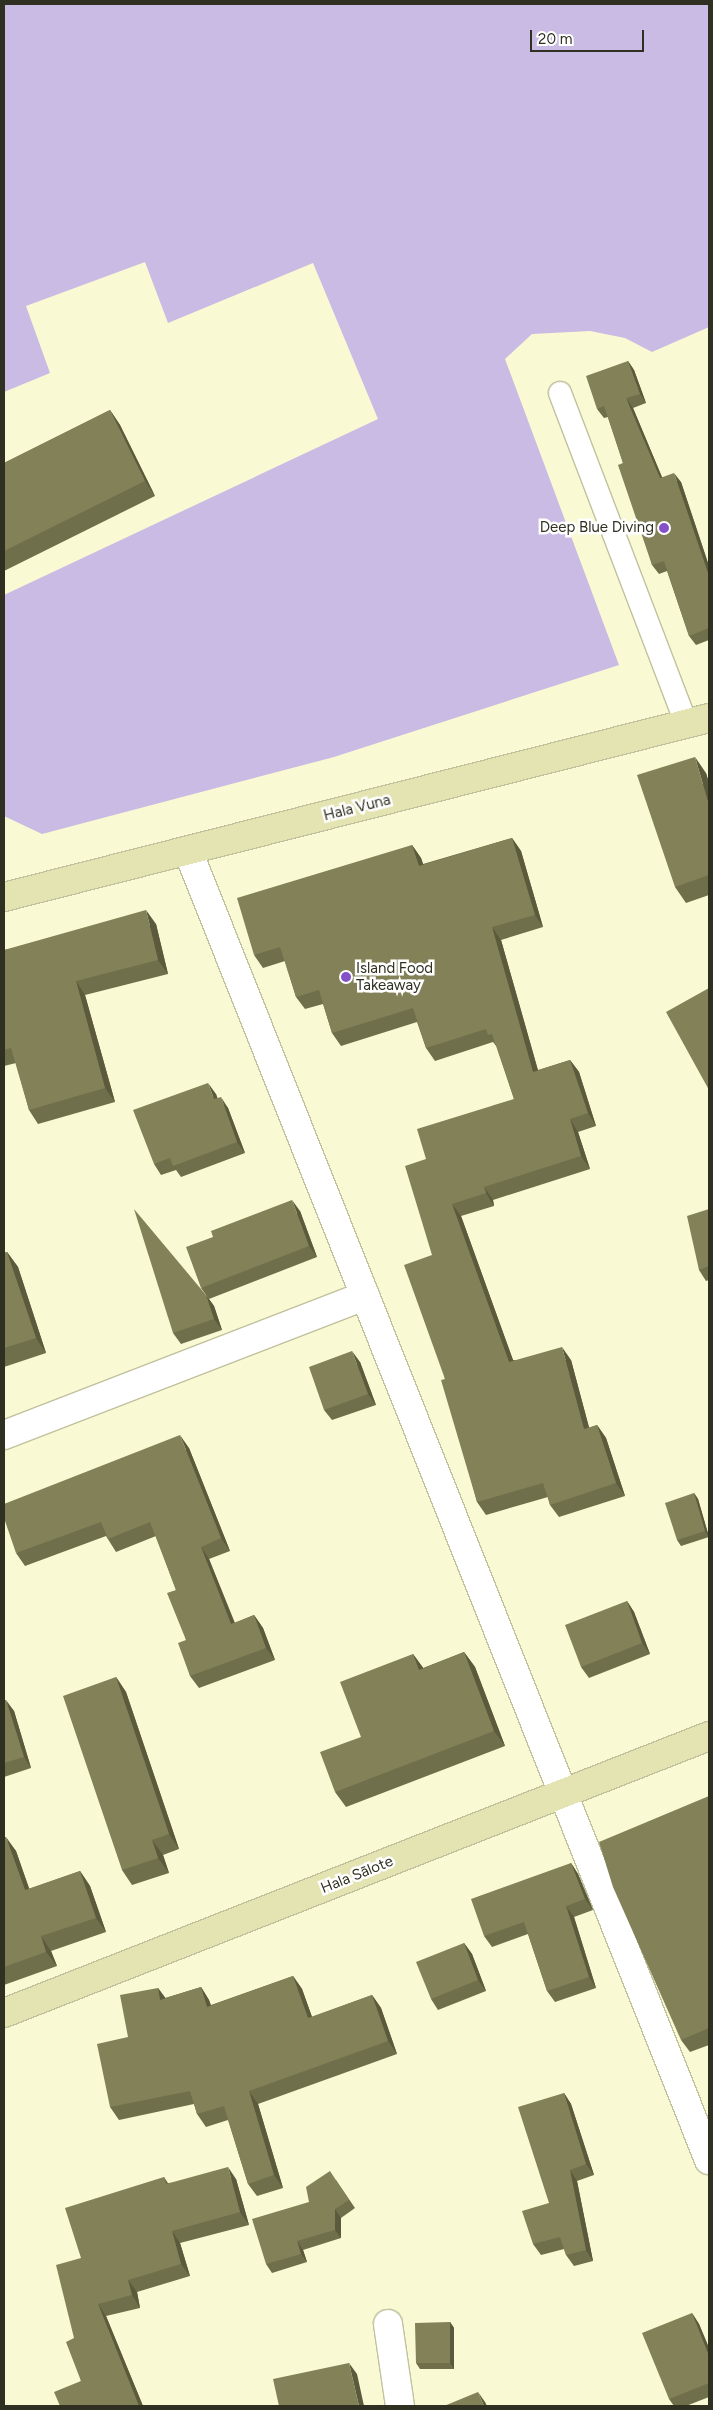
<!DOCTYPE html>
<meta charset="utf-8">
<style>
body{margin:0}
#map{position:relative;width:713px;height:2410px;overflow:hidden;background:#f9f9d4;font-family:Figtree,sans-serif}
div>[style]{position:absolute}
.water>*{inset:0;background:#c9bbe4}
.roads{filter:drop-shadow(1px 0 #c1c19e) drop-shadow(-1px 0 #c1c19e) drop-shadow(0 1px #c1c19e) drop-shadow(0 -1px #c1c19e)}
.service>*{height:22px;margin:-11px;padding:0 11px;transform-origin:11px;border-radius:11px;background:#fff}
.minor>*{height:28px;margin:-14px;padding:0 14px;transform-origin:14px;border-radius:14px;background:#fff}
.secondary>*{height:28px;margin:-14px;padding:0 14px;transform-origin:14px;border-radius:14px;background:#e4e3b2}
.wall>*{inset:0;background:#706f4b}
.shaded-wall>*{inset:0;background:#5b5a3d}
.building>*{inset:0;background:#828157}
.dots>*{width:14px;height:14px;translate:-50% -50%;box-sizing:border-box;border:2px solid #fff;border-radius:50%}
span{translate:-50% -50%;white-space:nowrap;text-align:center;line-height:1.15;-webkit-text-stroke:5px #fff;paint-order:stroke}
.poi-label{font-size:15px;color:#303022}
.right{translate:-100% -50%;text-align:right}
.left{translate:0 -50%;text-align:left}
.street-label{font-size:15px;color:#303022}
.frame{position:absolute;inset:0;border:5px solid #303022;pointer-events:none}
.scale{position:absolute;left:530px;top:30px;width:114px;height:22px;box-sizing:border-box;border:2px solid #303022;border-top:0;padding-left:6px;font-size:15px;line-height:18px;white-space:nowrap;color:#303022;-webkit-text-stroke:4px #fff;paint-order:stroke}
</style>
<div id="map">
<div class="water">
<div style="clip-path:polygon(4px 4px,709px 4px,709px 327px,652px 352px,625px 338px,590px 331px,532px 334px,505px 359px,619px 665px,334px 757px,42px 834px,4px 816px,4px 595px,378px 419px,313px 263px,168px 323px,145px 262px,26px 306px,50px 373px,4px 392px)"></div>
</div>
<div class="roads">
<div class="service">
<div style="left:560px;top:393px;width:355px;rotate:69.1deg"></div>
</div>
<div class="minor">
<div style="left:188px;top:851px;width:1409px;rotate:68.3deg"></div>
<div style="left:4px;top:1435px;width:387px;rotate:-21.1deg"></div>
<div style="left:388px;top:2324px;width:83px;rotate:81.7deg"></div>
</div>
<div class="secondary">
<div style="left:4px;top:897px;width:727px;rotate:-14.25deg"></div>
<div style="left:4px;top:2013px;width:757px;rotate:-21.45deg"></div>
</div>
</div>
<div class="wall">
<div style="clip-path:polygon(628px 361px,634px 370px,646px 403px,633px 408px,662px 477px,681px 482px,709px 566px,709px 640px,696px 645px,689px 636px,667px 571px,659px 574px,652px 565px,623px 463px,608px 417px,604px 418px,597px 409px)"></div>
<div style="clip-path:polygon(110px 410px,120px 425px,155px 496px,4px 571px,4px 463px)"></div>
<div style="clip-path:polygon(706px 773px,709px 783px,709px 895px,686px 903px,675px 887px)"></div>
<div style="clip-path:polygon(512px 838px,521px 851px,543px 927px,501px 940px,538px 1070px,570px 1060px,579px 1072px,596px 1126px,578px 1132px,590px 1169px,493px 1200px,494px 1206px,461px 1216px,513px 1360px,571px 1360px,589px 1428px,597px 1425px,606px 1438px,625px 1496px,559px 1517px,550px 1505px,548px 1497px,486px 1515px,477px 1502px,445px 1379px,432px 1255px,426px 1159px,514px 1099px,497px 1047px,493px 1042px,435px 1061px,426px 1048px,417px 1022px,341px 1046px,332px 1033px,323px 1004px,305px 1009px,296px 997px,285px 961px,263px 968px,254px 955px,412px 845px,421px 858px,423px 864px)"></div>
<div style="clip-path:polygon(156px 924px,168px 974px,85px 995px,115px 1102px,38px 1124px,29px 1110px,16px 1063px,4px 1066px,4px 950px)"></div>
<div style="clip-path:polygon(216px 1094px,217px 1098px,228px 1108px,245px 1153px,181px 1177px,176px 1170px,161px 1175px,154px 1164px)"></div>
<div style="clip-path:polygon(709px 1209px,709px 1280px,706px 1281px,699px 1270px)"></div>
<div style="clip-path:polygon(300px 1211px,317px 1257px,209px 1299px,201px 1288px)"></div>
<div style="clip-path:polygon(7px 1252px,18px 1267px,46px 1353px,4px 1367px,4px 1253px)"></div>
<div style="clip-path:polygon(206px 1295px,214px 1306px,222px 1330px,181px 1344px,173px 1333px)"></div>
<div style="clip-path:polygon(360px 1362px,376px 1405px,332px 1420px,324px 1410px)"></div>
<div style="clip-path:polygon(189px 1448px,230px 1551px,209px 1559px,235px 1623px,254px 1615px,263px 1628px,275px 1660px,199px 1688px,190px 1676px,186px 1640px,176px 1590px,156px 1536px,116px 1552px,106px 1536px,25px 1566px,16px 1553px)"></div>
<div style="clip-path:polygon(694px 1493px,698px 1499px,709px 1537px,681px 1546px,677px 1540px)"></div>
<div style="clip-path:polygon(627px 1601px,634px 1612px,650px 1654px,589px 1678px,581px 1667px)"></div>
<div style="clip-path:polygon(464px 1652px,475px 1667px,505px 1746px,346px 1807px,335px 1792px,413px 1654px,423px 1668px)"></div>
<div style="clip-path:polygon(116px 1677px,126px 1692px,179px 1849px,163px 1855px,169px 1873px,132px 1885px,122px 1870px)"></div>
<div style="clip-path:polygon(4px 1700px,14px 1711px,31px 1768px,4px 1777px)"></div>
<div style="clip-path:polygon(709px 1796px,709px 2045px,690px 2052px,681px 2040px)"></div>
<div style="clip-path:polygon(4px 1837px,16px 1851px,29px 1889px,80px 1871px,90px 1886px,106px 1932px,51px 1951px,57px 1966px,4px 1985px)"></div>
<div style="clip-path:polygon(571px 1863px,578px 1874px,593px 1910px,574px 1917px,596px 1988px,555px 2002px,547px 1991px,528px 1934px,492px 1947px,484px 1936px)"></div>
<div style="clip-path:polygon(464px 1943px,472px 1954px,486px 1991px,438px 2010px,431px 1999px)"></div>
<div style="clip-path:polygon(293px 1976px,302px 1989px,312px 2017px,372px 1995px,381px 2008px,397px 2054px,258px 2104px,283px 2188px,257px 2196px,248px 2184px,228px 2120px,206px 2127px,197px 2114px,194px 2104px,119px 2120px,110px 2107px,158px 1988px,165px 1998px,201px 1987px,209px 2000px,211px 2005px)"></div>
<div style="clip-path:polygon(564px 2093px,571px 2104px,594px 2175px,577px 2181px,593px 2261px,574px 2266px,566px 2255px,564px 2249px,541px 2255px,533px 2244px,549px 2203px)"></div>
<div style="clip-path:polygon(164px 2177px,168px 2183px,236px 2179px,249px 2225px,180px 2243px,190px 2276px,137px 2292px,140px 2308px,106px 2316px,143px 2406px,60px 2406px,81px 2381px,74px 2338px,81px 2258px)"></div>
<div style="clip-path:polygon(336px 2180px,355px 2208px,341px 2218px,341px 2238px,303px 2250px,307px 2262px,272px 2273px,266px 2264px,309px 2202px)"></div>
<div style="clip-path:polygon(692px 2313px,699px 2324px,709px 2348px,709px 2397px,686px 2406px,674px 2406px,669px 2399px)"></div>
<div style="clip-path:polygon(450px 2322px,454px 2328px,454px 2369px,420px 2369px,416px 2363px)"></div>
</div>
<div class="shaded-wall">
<div style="clip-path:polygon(628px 361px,634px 370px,646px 403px,640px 394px)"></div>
<div style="clip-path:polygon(626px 398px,633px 408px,666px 487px,660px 478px)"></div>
<div style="clip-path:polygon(110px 410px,120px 425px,155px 496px,145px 481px)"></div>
<div style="clip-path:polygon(674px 473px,681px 482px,709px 566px,709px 576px)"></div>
<div style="clip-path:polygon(695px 757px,706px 773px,709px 783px,709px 805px)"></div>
<div style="clip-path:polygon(512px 838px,521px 851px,543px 927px,535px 915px)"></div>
<div style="clip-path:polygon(412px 845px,421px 858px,428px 878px,419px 866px)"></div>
<div style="clip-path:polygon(146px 910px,156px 924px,168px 974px,158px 960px)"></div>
<div style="clip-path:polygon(492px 927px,501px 940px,542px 1085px,533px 1072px)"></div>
<div style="clip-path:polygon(76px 981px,85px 995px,115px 1102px,105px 1088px)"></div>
<div style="clip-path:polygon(570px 1060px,579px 1072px,596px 1126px,588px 1113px)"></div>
<div style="clip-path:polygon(208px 1083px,216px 1094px,222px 1110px,214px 1099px)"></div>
<div style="clip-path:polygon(221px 1097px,228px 1108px,245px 1153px,237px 1142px)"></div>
<div style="clip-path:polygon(570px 1119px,578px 1132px,590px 1169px,581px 1156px)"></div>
<div style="clip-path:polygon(484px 1187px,493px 1200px,494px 1206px,486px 1193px)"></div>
<div style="clip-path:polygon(292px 1200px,300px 1211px,317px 1257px,309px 1246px)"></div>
<div style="clip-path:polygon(452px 1204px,461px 1216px,518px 1374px,509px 1362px)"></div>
<div style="clip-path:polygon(7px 1252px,18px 1267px,46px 1353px,36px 1338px)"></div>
<div style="clip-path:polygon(206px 1295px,214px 1306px,222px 1330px,214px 1319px)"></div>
<div style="clip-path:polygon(562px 1347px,571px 1360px,593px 1442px,584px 1429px)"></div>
<div style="clip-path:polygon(352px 1351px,360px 1362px,376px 1405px,368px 1394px)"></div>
<div style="clip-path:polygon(597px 1425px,606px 1438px,625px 1496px,616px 1483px)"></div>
<div style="clip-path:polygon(180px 1435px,189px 1448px,230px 1551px,221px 1538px)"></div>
<div style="clip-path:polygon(694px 1493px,698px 1499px,709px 1537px,705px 1531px)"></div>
<div style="clip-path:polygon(201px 1547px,209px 1559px,240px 1637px,231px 1624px)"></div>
<div style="clip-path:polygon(627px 1601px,634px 1612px,650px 1654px,642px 1643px)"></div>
<div style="clip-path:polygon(254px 1615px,263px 1628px,275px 1660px,266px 1648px)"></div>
<div style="clip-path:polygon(464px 1652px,475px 1667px,505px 1746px,494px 1731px)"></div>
<div style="clip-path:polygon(413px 1654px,424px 1669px,419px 1670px)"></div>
<div style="clip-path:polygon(116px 1677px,126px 1692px,179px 1849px,169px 1834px)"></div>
<div style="clip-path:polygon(6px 1700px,14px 1711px,31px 1768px,24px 1757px)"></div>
<div style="clip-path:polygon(6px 1837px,16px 1851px,35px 1905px,25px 1890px)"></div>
<div style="clip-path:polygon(152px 1840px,163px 1855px,169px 1873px,158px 1858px)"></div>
<div style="clip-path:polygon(571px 1863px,578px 1874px,593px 1910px,585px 1899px)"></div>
<div style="clip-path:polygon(80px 1871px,90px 1886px,106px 1932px,96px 1918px)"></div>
<div style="clip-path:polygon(566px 1906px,574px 1917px,596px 1988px,589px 1977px)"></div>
<div style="clip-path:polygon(41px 1936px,51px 1951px,57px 1966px,46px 1952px)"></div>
<div style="clip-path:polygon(464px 1943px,472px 1954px,486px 1991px,478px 1980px)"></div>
<div style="clip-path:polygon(293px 1976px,302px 1989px,317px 2031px,308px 2018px)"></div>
<div style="clip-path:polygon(201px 1987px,209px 2000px,215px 2019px,207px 2007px)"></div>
<div style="clip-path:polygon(158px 1988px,167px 2000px,160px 2000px)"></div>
<div style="clip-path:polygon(372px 1995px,381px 2008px,397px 2054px,388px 2041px)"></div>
<div style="clip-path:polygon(249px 2091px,258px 2104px,283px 2188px,274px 2175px)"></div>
<div style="clip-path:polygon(564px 2093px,571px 2104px,594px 2175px,586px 2164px)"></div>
<div style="clip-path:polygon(228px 2167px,236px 2179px,249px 2225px,240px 2212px)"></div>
<div style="clip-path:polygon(570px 2170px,577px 2181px,593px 2261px,586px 2250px)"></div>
<div style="clip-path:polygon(335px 2209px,341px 2218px,341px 2238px,335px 2230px)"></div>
<div style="clip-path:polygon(172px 2231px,180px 2243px,190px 2276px,181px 2264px)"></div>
<div style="clip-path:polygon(297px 2241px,303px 2250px,307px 2262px,301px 2254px)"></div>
<div style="clip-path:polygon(128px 2280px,137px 2292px,140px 2308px,132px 2295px)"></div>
<div style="clip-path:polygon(98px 2304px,106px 2316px,143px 2406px,139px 2406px)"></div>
<div style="clip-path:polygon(692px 2313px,699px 2324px,709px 2348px,709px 2356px)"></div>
<div style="clip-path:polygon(450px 2322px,454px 2328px,454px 2369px,450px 2363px)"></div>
<div style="clip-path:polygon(349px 2363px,357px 2374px,364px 2406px,359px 2406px)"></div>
<div style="clip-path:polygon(478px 2392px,485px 2402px,487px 2406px,484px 2406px)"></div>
</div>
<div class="building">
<div style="clip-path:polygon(628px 361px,640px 394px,626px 398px,660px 478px,674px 473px,709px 576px,709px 628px,689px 636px,664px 561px,652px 565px,618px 465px,623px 463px,604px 406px,597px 409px,586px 376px)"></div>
<div style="clip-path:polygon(110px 410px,145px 481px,4px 551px,4px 463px)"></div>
<div style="clip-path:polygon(695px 757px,709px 805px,709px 875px,675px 887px,637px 775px)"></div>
<div style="clip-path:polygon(512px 838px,535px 915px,492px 927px,533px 1072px,570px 1060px,588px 1113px,570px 1119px,581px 1156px,484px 1187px,486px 1193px,452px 1204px,509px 1362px,562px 1347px,584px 1429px,597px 1425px,616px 1483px,550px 1505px,543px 1483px,477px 1502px,441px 1380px,445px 1379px,404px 1265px,432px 1255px,405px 1166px,426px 1159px,417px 1129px,514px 1099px,492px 1034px,488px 1035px,486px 1029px,426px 1048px,413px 1008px,332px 1033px,319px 990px,296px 997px,280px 947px,254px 955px,237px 898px,412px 845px,419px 866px)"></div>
<div style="clip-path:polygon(146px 910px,158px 960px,76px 981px,105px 1088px,29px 1110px,11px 1048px,4px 1050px,4px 950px)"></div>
<div style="clip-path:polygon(709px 988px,709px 1090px,666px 1012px)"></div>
<div style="clip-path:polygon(208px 1083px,214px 1099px,221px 1097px,237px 1142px,173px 1166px,170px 1158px,154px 1164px,133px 1110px)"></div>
<div style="clip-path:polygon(292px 1200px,309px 1246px,201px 1288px,186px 1247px,213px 1237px,211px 1231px)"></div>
<div style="clip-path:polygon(134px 1209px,206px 1295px,214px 1319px,173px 1333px)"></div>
<div style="clip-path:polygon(709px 1209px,709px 1266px,699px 1270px,687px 1216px)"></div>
<div style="clip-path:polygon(7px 1252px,36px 1338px,4px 1348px,4px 1253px)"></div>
<div style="clip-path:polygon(352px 1351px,368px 1394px,324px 1410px,309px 1367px)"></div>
<div style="clip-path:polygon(180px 1435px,221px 1538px,201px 1547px,231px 1624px,254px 1615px,266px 1648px,190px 1676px,178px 1643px,186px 1640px,167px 1593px,176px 1590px,150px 1522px,108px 1539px,101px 1522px,16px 1553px,4px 1518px,4px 1504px)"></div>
<div style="clip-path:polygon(694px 1493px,705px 1531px,677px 1540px,665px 1503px)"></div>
<div style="clip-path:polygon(627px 1601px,642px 1643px,581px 1667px,565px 1625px)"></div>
<div style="clip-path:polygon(464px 1652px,494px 1731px,335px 1792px,320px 1752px,361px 1737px,340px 1682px,413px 1654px,419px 1670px)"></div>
<div style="clip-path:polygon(116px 1677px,169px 1834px,152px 1840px,158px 1858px,122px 1870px,63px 1696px)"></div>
<div style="clip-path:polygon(4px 1700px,6px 1700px,24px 1757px,4px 1763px)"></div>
<div style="clip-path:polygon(709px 1796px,709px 2028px,681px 2040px,613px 1887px,599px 1842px)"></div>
<div style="clip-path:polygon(4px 1837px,6px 1837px,25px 1890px,80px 1871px,96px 1918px,41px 1936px,46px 1952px,4px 1967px)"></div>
<div style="clip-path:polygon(571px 1863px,585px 1899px,566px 1906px,589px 1977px,547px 1991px,524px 1922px,484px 1936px,471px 1899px)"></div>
<div style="clip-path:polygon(464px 1943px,478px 1980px,431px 1999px,416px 1962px)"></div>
<div style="clip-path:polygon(293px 1976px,308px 2018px,372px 1995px,388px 2041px,249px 2091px,274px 2175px,248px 2184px,224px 2106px,197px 2114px,190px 2091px,110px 2107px,97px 2044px,128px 2037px,120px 1995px,158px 1988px,160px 2000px,201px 1987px,207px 2007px)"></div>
<div style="clip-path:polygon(564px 2093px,586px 2164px,570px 2170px,586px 2250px,566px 2255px,560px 2237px,533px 2244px,522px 2211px,549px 2203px,518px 2107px)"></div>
<div style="clip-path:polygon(228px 2167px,240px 2212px,172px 2231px,181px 2264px,128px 2280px,132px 2295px,98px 2304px,139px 2406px,59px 2406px,60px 2406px,54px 2392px,81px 2381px,66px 2342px,74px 2338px,56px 2265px,81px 2258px,65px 2208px,164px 2177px,166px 2184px)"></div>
<div style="clip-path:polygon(330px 2171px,349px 2200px,335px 2209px,335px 2230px,297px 2241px,301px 2254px,266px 2264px,252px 2219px,309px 2202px,306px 2187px)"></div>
<div style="clip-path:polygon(692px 2313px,709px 2356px,709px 2383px,669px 2399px,642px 2333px)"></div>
<div style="clip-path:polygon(450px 2322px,450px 2363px,416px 2363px,415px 2323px)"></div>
<div style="clip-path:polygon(349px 2363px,359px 2406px,279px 2406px,273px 2379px)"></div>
<div style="clip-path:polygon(478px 2392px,484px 2406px,444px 2406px)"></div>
</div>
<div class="dots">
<div style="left:664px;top:528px;background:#8550c8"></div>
<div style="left:346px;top:977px;background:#8550c8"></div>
</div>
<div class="poi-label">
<span class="right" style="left:654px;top:528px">Deep Blue Diving</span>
<span class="left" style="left:356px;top:977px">Island Food<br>Takeaway</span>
</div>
<div class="street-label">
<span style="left:357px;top:808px;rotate:-14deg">Hala Vuna</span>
<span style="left:357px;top:1875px;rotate:-22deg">Hala Sālote</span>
</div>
<div class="frame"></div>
<div class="scale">20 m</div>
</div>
